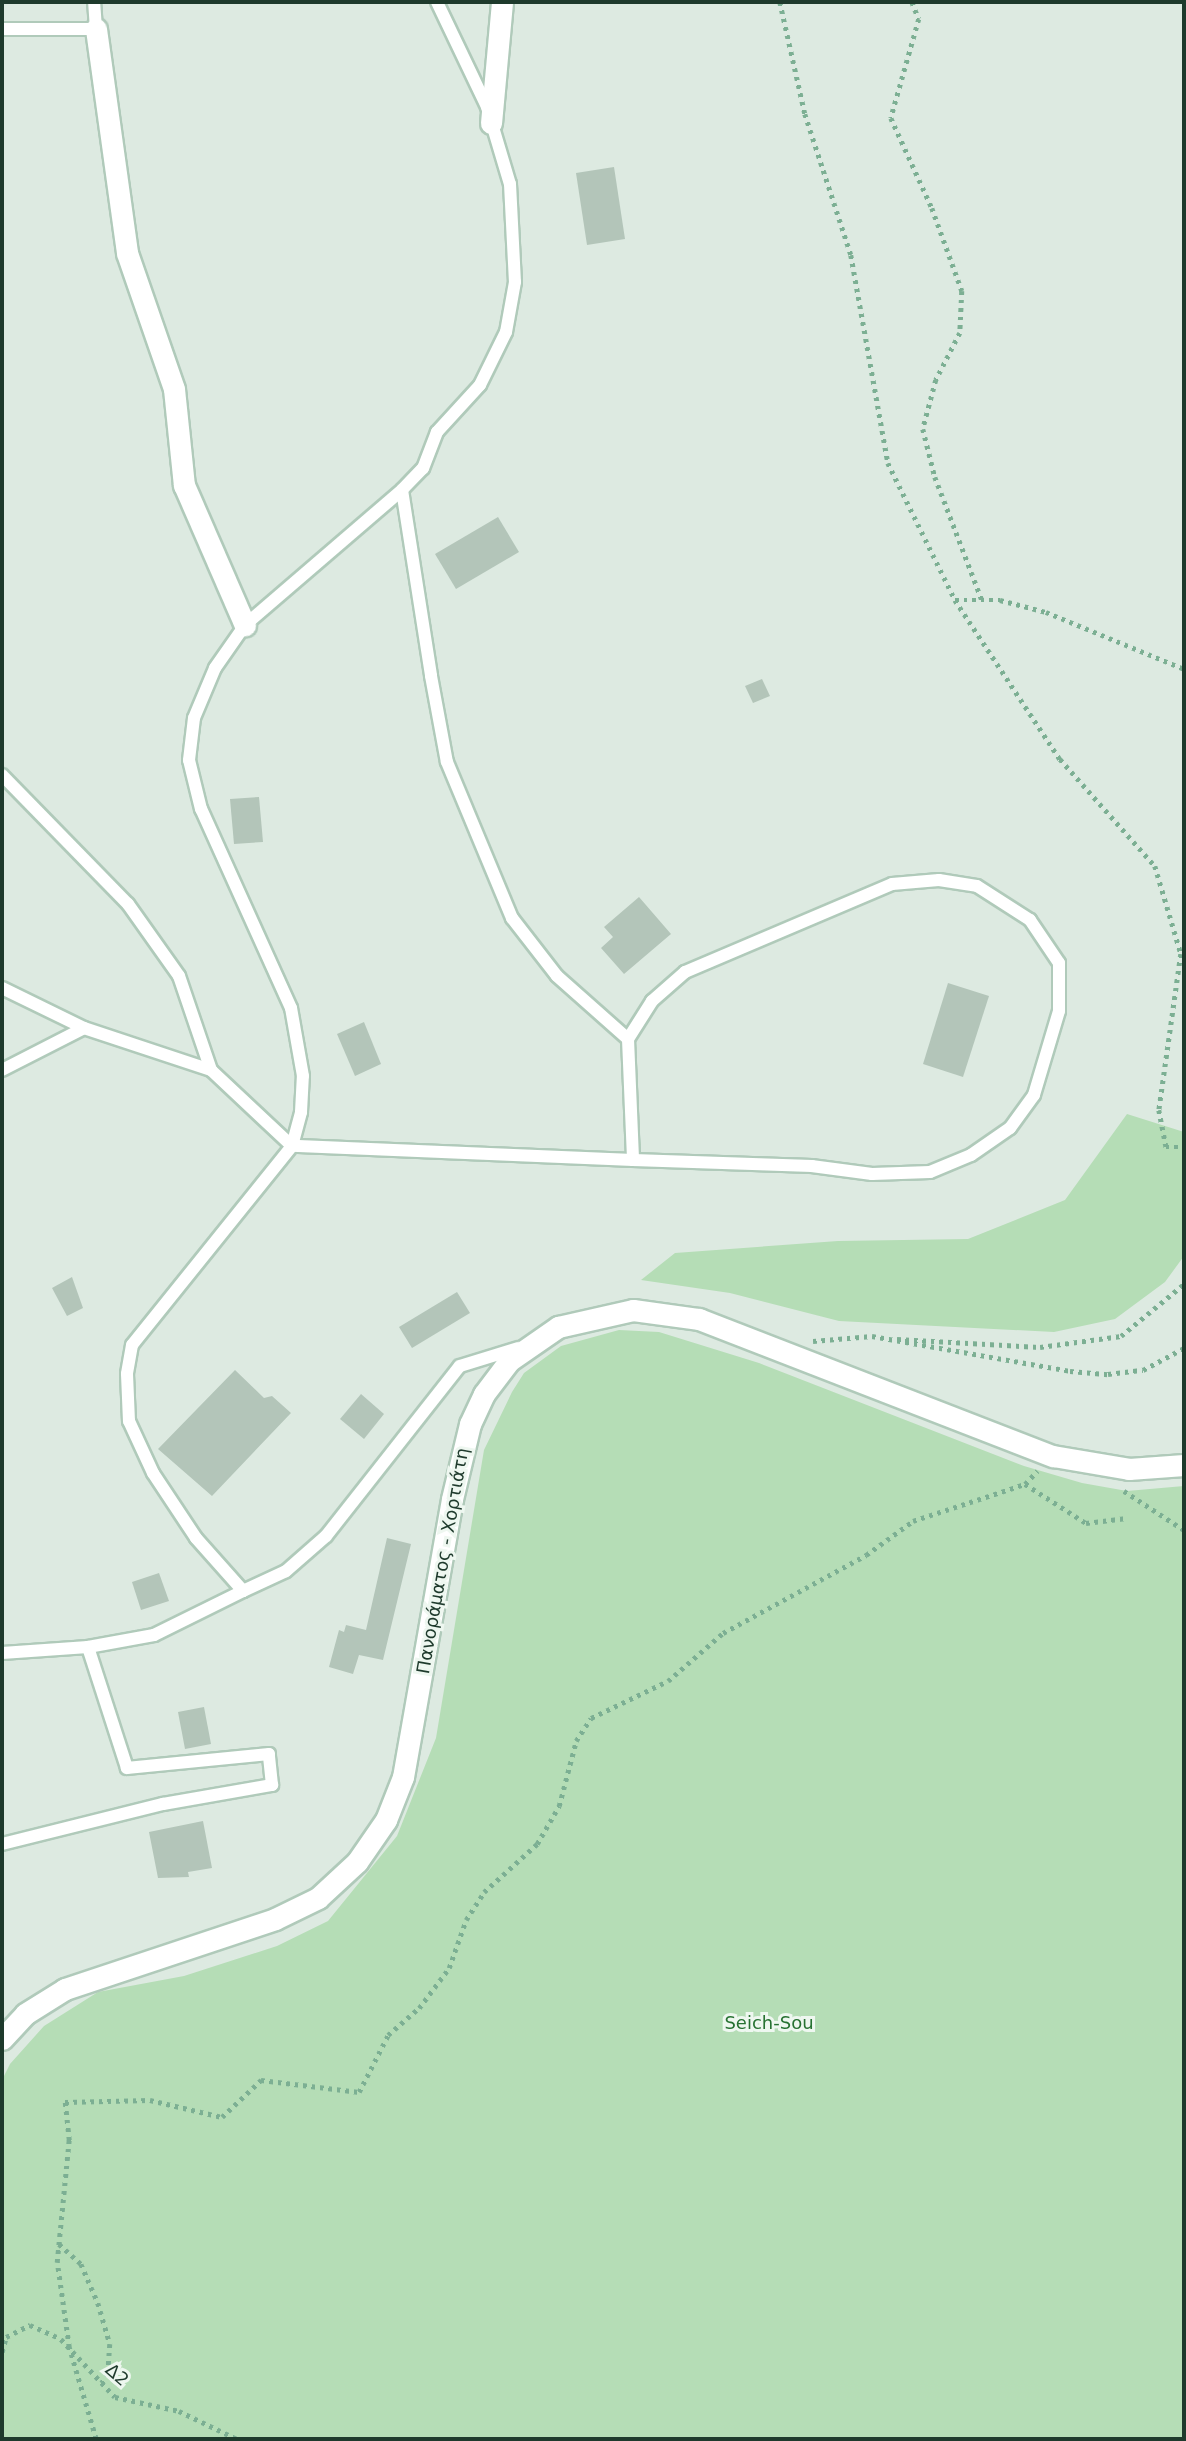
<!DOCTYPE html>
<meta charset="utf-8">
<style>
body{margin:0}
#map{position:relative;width:1186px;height:2441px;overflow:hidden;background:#ddeae1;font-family:"DejaVu Sans",sans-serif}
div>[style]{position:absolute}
.green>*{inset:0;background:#b5ddb6}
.building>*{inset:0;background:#b3c5b9}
.path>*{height:4.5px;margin-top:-2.25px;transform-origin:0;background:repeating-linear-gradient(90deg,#7caf93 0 3.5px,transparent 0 8.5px)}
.roads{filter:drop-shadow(2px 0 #b0caba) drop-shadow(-2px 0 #b0caba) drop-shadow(0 2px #b0caba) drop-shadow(0 -2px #b0caba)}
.lane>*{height:12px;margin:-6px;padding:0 6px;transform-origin:6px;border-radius:6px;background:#fff}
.street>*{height:21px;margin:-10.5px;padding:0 10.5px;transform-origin:10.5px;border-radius:10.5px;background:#fff}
.secondary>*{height:21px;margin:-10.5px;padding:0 10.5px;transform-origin:10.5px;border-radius:10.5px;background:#fff}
span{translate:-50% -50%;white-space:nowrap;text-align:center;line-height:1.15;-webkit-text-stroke:6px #eef7f0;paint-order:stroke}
.street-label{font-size:18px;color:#1e3a2c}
.park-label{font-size:18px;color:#277232}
.frame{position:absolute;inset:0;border:4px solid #1e3a2c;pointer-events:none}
</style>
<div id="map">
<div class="green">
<div style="clip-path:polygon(1127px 1114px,1184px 1132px,1184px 1256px,1165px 1282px,1115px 1319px,1054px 1332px,839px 1321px,730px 1293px,641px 1280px,675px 1253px,838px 1241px,968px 1239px,1065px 1200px)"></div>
<div style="clip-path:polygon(619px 1330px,659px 1332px,759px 1363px,1024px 1466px,1082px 1483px,1127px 1491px,1184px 1486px,1184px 2439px,2px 2439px,2px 2080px,10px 2064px,44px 2026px,98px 1992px,184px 1976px,277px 1946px,328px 1921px,397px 1836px,436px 1738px,484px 1450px,512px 1392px,524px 1373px,561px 1346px)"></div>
</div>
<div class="building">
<div style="clip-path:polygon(614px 167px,625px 239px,587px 245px,576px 173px)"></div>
<div style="clip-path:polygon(498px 517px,519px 552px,456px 589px,435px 554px)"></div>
<div style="clip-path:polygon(762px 679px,770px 696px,753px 703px,745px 686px)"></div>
<div style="clip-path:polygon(259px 797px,263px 842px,234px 844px,230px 799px)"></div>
<div style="clip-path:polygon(639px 897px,671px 934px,624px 974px,601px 948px,613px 937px,604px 927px)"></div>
<div style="clip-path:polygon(948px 983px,989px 996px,963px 1077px,923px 1064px)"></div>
<div style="clip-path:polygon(364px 1022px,381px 1064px,355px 1076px,337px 1034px)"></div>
<div style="clip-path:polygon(72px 1277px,83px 1308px,67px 1316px,52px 1288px)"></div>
<div style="clip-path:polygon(457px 1292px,470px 1313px,412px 1348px,399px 1327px)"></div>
<div style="clip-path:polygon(235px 1370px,264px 1398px,272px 1396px,291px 1413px,212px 1496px,158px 1449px)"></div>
<div style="clip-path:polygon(361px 1394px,384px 1414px,364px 1439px,340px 1419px)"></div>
<div style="clip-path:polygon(387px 1538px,411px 1544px,383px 1660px,359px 1655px,353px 1674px,329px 1667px,339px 1630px,344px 1632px,346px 1625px,366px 1630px)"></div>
<div style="clip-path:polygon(159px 1573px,169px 1601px,141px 1610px,132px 1582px)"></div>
<div style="clip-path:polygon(204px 1707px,211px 1744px,185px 1749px,178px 1712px)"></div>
<div style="clip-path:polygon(203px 1821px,212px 1868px,188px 1872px,189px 1877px,158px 1878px,149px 1832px)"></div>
</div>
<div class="path">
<div style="left:780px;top:2px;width:115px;rotate:77.4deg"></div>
<div style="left:805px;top:114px;width:148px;rotate:71.9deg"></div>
<div style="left:851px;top:255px;width:211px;rotate:79.9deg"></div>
<div style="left:888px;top:463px;width:153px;rotate:63.9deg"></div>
<div style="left:955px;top:600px;width:191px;rotate:56.6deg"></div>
<div style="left:1060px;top:759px;width:143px;rotate:48.4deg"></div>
<div style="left:1155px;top:866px;width:92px;rotate:73.5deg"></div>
<div style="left:1181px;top:954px;width:158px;rotate:98deg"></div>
<div style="left:1159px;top:1110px;width:38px;rotate:79deg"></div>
<div style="left:1166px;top:1147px;width:18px"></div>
<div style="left:912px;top:2px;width:18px;rotate:68deg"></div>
<div style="left:919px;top:19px;width:103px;rotate:105.8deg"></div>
<div style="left:891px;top:118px;width:99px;rotate:65.5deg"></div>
<div style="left:932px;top:208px;width:88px;rotate:70.1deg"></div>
<div style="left:962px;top:291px;width:42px;rotate:92.7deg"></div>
<div style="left:960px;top:333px;width:53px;rotate:117.1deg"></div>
<div style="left:936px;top:380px;width:51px;rotate:104.9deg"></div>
<div style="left:923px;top:429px;width:49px;rotate:76deg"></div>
<div style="left:935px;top:477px;width:132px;rotate:69.1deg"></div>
<div style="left:955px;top:600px;width:45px"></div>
<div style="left:1000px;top:600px;width:48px;rotate:14.6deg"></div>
<div style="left:1046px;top:612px;width:149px;rotate:22.4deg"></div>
<div style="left:897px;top:1339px;width:143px;rotate:3.2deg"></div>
<div style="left:1040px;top:1347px;width:82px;rotate:-7.7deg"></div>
<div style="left:1121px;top:1336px;width:82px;rotate:-39.5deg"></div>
<div style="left:813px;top:1341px;width:59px;rotate:-4.8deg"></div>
<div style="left:872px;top:1336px;width:201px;rotate:10deg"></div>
<div style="left:1070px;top:1371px;width:38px;rotate:5deg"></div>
<div style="left:1108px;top:1374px;width:35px;rotate:-7deg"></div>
<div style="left:1143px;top:1370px;width:47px;rotate:-28.2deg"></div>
<div style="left:1025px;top:1484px;width:18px;rotate:-47deg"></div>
<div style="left:1124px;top:1491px;width:72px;rotate:33deg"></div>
<div style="left:59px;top:2244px;width:30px;rotate:42deg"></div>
<div style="left:81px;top:2264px;width:43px;rotate:66.4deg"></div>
<div style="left:98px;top:2303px;width:43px;rotate:73.7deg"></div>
<div style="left:110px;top:2344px;width:30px;rotate:94deg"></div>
<div style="left:108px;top:2374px;width:11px;rotate:124deg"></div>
<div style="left:2px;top:2352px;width:16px;rotate:-75deg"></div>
<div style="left:6px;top:2337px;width:27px;rotate:-27deg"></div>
<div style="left:30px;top:2325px;width:34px;rotate:24deg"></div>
<div style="left:61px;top:2339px;width:79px;rotate:47deg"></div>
<div style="left:115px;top:2397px;width:66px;rotate:12.3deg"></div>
<div style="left:179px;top:2411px;width:64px;rotate:25.8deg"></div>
<div style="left:96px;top:2439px;width:96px;rotate:-106.4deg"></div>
<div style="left:69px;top:2347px;width:86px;rotate:-98deg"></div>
<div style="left:57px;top:2262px;width:123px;rotate:-84.4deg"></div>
<div style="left:69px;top:2140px;width:38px;rotate:-96deg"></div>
<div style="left:65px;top:2102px;width:85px;rotate:-1.3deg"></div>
<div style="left:150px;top:2100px;width:74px;rotate:13.3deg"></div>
<div style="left:222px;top:2117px;width:54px;rotate:-43.5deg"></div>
<div style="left:261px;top:2080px;width:99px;rotate:7deg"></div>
<div style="left:359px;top:2092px;width:64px;rotate:-63deg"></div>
<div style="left:388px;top:2035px;width:41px;rotate:-41.1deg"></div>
<div style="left:419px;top:2008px;width:50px;rotate:-53.1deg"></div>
<div style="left:449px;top:1968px;width:51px;rotate:-70.5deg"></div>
<div style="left:466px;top:1920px;width:33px;rotate:-57deg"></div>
<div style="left:484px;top:1892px;width:72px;rotate:-42.2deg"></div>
<div style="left:537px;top:1844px;width:44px;rotate:-59.9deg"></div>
<div style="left:559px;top:1806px;width:67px;rotate:-75.3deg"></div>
<div style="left:576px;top:1741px;width:27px;rotate:-57deg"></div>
<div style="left:591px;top:1718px;width:85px;rotate:-25.7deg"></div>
<div style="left:668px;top:1681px;width:73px;rotate:-41.1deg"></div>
<div style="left:723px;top:1633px;width:163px;rotate:-28.6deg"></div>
<div style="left:866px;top:1555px;width:58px;rotate:-35.9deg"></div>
<div style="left:913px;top:1521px;width:118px;rotate:-18.3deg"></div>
<div style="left:1025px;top:1484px;width:72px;rotate:32.6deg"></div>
<div style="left:1086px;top:1523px;width:41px;rotate:-7deg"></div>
</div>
<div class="roads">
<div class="lane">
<div style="left:437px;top:2px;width:116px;rotate:64.5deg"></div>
<div style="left:487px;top:107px;width:80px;rotate:73.4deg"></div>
<div style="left:510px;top:184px;width:98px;rotate:87.1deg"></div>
<div style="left:515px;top:282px;width:51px;rotate:100.2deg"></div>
<div style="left:506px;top:332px;width:59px;rotate:116.1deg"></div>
<div style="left:480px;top:385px;width:64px;rotate:132.5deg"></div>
<div style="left:437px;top:432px;width:39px;rotate:111deg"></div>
<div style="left:423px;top:468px;width:30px;rotate:134deg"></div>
<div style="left:402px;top:490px;width:188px;rotate:81.1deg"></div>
<div style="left:431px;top:676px;width:87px;rotate:79.5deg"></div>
<div style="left:447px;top:762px;width:169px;rotate:67.4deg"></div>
<div style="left:512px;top:918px;width:73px;rotate:52.2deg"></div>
<div style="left:557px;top:976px;width:95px;rotate:41.6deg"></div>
<div style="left:628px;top:1039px;width:121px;rotate:87.6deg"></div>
<div style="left:633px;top:1160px;width:341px;rotate:-177.6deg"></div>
<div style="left:292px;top:1146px;width:255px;rotate:128.8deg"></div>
<div style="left:132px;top:1345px;width:29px;rotate:100deg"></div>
<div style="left:127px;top:1374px;width:47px;rotate:87.6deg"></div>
<div style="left:129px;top:1421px;width:57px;rotate:65.2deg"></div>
<div style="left:153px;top:1473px;width:78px;rotate:56.5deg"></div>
<div style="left:196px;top:1538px;width:71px;rotate:48.4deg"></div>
<div style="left:243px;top:1591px;width:47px;rotate:-24.9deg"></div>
<div style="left:286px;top:1571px;width:53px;rotate:-41.2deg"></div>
<div style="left:326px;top:1536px;width:216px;rotate:-51.8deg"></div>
<div style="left:460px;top:1366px;width:61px;rotate:-17.2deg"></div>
<div style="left:2px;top:29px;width:94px"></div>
<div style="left:96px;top:29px;width:27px;rotate:-94deg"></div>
<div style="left:2px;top:775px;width:180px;rotate:45.7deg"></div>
<div style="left:128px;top:904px;width:88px;rotate:54.7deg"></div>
<div style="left:179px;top:976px;width:99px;rotate:71.2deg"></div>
<div style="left:211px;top:1070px;width:111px;rotate:43.2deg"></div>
<div style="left:292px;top:1146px;width:35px;rotate:-75deg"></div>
<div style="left:301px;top:1112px;width:36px;rotate:-87deg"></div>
<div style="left:303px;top:1076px;width:69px;rotate:-100deg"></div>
<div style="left:291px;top:1008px;width:218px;rotate:-114.3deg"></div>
<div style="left:201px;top:809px;width:50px;rotate:-103.8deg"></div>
<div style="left:189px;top:760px;width:42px;rotate:-83.2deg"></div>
<div style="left:194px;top:718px;width:54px;rotate:-67.2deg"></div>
<div style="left:215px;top:668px;width:52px;rotate:-55.1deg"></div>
<div style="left:245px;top:625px;width:207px;rotate:-40.7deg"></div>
<div style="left:2px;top:988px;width:91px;rotate:26deg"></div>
<div style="left:84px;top:1028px;width:134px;rotate:18.3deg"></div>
<div style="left:628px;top:1039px;width:45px;rotate:-57.7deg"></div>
<div style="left:652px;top:1001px;width:44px;rotate:-41.3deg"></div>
<div style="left:685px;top:972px;width:225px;rotate:-23deg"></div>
<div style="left:892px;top:884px;width:47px;rotate:-4.9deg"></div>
<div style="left:939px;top:880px;width:38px;rotate:9deg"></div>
<div style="left:977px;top:886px;width:63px;rotate:32.7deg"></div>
<div style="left:1030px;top:920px;width:52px;rotate:56deg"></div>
<div style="left:1059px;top:963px;width:48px;rotate:90deg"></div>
<div style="left:1059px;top:1011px;width:88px;rotate:106.6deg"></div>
<div style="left:1034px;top:1095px;width:41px;rotate:126deg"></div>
<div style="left:1010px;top:1128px;width:47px;rotate:145.3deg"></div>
<div style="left:971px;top:1155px;width:44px;rotate:157.5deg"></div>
<div style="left:930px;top:1172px;width:58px;rotate:178deg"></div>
<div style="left:872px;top:1174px;width:61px;rotate:-172.4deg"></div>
<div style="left:812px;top:1166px;width:179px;rotate:-178.1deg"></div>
<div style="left:2px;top:1070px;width:92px;rotate:-27.1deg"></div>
<div style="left:2px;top:1653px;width:86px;rotate:-4deg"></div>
<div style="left:88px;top:1647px;width:67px;rotate:-10.3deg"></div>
<div style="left:154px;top:1635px;width:99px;rotate:-26.3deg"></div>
<div style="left:2px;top:1844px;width:166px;rotate:-14deg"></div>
<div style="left:163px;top:1804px;width:111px;rotate:-9.9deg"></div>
<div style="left:272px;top:1785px;width:31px;rotate:-96deg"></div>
<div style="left:269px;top:1754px;width:143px;rotate:174.4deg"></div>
<div style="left:127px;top:1768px;width:127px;rotate:-107.9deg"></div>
</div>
<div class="street">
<div style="left:96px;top:29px;width:226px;rotate:82.1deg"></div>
<div style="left:127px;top:253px;width:144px;rotate:70.9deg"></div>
<div style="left:174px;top:389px;width:97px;rotate:84.1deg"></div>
<div style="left:184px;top:485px;width:153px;rotate:66.5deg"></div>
<div style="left:491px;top:123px;width:121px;rotate:-84.8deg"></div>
</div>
<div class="secondary">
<div style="left:2px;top:2039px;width:34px;rotate:-47deg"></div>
<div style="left:25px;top:2014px;width:47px;rotate:-32deg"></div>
<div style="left:65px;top:1989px;width:221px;rotate:-18.4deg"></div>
<div style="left:275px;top:1919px;width:48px;rotate:-26deg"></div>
<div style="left:318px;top:1898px;width:53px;rotate:-42.7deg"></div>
<div style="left:357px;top:1862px;width:51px;rotate:-55.4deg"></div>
<div style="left:386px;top:1820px;width:46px;rotate:-68.4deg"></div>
<div style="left:403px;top:1777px;width:282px;rotate:-80deg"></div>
<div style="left:452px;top:1499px;width:77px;rotate:-76.5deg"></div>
<div style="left:470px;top:1424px;width:33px;rotate:-65deg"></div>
<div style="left:484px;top:1394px;width:41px;rotate:-52.9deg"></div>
<div style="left:509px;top:1361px;width:60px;rotate:-34.8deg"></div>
<div style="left:558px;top:1327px;width:77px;rotate:-12.8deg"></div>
<div style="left:633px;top:1310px;width:67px;rotate:7.8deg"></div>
<div style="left:699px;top:1319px;width:380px;rotate:21.2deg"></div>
<div style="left:1053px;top:1456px;width:77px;rotate:9.7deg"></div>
<div style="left:1129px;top:1469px;width:55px;rotate:-4.2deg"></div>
</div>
</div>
<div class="street-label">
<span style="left:443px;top:1561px;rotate:-80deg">Πανοράματος - Χορτιάτη</span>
<span style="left:117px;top:2375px;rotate:41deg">Δ2</span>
</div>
<div class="park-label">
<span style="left:769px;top:2023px">Seich-Sou</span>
</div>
<div class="frame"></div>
</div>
